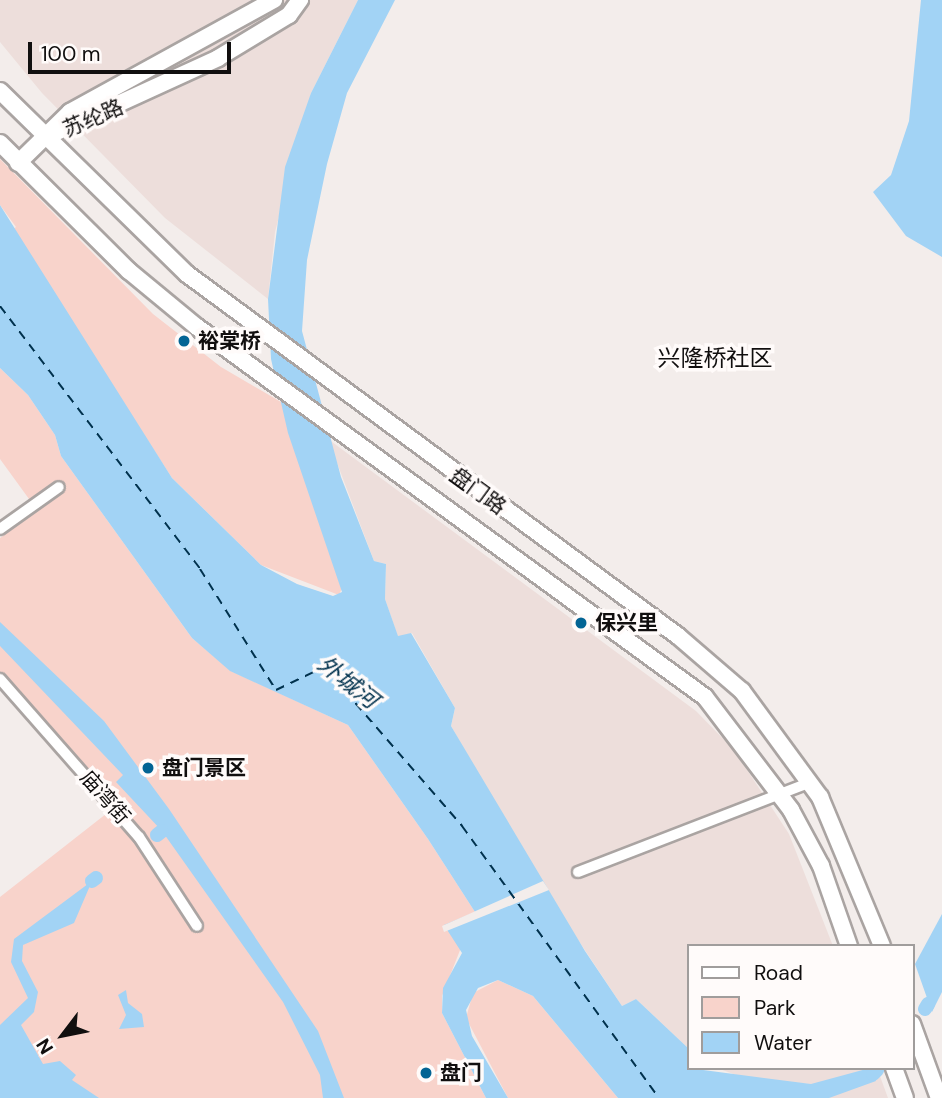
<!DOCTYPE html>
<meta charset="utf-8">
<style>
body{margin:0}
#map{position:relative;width:942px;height:1098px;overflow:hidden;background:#f3edeb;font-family:"DM Sans","Noto Sans SC",sans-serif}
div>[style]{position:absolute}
.built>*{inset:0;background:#eddedb}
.green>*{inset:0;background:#f8d3cb}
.water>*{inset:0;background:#a2d3f5}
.pier>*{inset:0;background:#f3edeb}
.canal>*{height:14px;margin:-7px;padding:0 7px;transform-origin:7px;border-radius:7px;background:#a2d3f5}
.ferry>*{height:2px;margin-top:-1px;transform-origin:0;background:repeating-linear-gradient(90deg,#00314d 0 9px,transparent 0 16px)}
.roads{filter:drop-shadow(2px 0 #aaa4a2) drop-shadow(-2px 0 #aaa4a2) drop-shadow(0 2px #aaa4a2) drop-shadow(0 -2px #aaa4a2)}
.street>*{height:10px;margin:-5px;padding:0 5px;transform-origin:5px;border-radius:5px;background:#fff}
.secondary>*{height:16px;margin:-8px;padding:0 8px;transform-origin:8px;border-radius:8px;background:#fff}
.dots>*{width:19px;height:19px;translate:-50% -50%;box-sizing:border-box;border:4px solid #fffbfa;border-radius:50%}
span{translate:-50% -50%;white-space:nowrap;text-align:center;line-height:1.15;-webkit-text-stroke:7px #fffbfa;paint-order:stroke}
.street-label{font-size:21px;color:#110f0f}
.poi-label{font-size:21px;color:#110f0f;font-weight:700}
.left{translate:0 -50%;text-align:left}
.neighbourhood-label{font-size:23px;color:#110f0f}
.water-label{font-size:23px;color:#00314d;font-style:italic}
.legend{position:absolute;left:687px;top:944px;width:228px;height:126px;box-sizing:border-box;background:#fffbfa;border:2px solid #a09d9c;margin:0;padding:9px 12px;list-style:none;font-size:21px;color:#110f0f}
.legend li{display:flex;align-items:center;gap:14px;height:35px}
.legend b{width:35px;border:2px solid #a09d9c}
.north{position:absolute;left:28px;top:1000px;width:70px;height:70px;-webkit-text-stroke:5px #fffbfa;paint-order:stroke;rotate:238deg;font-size:19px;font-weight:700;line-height:28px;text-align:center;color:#110f0f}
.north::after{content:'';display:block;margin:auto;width:24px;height:32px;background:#110f0f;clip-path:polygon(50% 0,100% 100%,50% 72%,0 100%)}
.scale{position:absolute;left:28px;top:42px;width:203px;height:32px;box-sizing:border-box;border:4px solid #110f0f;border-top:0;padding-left:9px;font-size:21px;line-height:24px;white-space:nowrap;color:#110f0f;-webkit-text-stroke:5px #fffbfa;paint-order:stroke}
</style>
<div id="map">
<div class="built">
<div style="clip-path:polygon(0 0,358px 0,311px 93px,275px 232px,268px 299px,165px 218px,42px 93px,0 42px)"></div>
<div style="clip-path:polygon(328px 439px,696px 711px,734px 750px,789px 834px,833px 946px,688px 946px,688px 1048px,636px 999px,622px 1006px,541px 884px,451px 726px,455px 708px,412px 633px,398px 637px,385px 599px,386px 564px,374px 561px)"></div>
<div style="clip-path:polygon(717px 1068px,877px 1068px,888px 1098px,817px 1098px,810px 1084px,747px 1079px)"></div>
</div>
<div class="green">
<div style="clip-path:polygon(0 159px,153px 314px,221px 367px,281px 402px,342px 588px,339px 595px,261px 565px,172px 478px,12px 230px,16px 227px,0 205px)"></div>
<div style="clip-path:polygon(0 368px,28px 395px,55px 435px,61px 456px,192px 638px,231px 671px,348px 725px,428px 839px,475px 912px,442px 996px,442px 1013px,486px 1098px,0 1098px,0 897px,111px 810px,0 679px,0 538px,37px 510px,0 459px)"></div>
<div style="clip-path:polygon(498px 980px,533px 996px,618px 1098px,508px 1098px,466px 1018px,473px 993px)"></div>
</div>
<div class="water">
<div style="clip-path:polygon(358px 0,395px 0,347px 93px,327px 164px,307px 260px,302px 331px,341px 477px,374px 561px,386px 564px,385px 599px,398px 636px,411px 633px,455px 708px,451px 726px,585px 951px,622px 1006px,636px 999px,688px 1048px,688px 1068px,811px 1084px,870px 1068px,876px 1081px,829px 1098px,618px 1098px,533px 996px,498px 980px,478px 988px,466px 1010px,472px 1036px,508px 1098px,486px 1098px,442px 1013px,443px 988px,462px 953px,444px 925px,475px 912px,428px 839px,348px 725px,230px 671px,192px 638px,61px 456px,55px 435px,28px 395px,0 368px,0 205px,172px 478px,261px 565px,297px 584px,333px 596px,342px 592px,288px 433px,271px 359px,268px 299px,285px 167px,311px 93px)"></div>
<div style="clip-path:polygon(921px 0,942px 0,942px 257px,906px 236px,873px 192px,891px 175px,909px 121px)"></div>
<div style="clip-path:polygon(0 622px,104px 721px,169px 809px,318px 1031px,344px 1098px,323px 1098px,320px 1075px,283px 1002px,162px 831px,116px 782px,123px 775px,0 646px)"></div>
<div style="clip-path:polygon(92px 881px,74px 923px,23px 945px,22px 961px,38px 992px,34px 1012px,21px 1025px,43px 1064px,60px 1061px,76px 1075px,72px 1080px,99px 1098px,0 1098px,0 1025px,28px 998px,11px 962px,14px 939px)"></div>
<div style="clip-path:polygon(942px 914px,942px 992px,932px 1012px,915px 964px)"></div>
<div style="clip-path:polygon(126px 990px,128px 1003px,142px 1014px,144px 1027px,119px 1029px,126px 1015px,118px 995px)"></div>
</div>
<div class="pier">
<div style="clip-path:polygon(543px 881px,549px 890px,444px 932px,442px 926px)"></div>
</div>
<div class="canal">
<div style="left:157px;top:835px;width:6px;rotate:-39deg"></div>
<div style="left:92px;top:881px;width:5px;rotate:-37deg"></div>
<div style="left:925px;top:1009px;width:6px;rotate:-59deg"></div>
<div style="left:873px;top:1074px;width:6px;rotate:-45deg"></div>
</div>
<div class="ferry">
<div style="left:0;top:306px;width:330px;rotate:52.7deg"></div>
<div style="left:200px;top:569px;width:143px;rotate:57.9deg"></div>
<div style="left:276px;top:690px;width:53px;rotate:-25.6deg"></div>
<div style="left:324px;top:667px;width:211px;rotate:49deg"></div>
<div style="left:462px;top:826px;width:336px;rotate:54.1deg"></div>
</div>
<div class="roads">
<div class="street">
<div style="left:0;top:529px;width:72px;rotate:-35.4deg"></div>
<div style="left:0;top:679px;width:210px;rotate:48.7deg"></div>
<div style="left:139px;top:837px;width:106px;rotate:56.9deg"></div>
<div style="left:578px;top:872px;width:250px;rotate:-21.1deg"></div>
</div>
<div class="secondary">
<div style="left:0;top:91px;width:262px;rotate:44.4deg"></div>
<div style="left:187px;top:274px;width:610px;rotate:36.4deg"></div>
<div style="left:678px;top:636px;width:84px;rotate:40.7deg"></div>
<div style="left:742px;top:691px;width:132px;rotate:53.7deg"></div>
<div style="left:820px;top:797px;width:161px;rotate:67.4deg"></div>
<div style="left:48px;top:136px;width:187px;rotate:-24.6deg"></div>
<div style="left:218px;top:58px;width:83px;rotate:-31.2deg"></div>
<div style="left:289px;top:15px;width:19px;rotate:-54deg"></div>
<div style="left:0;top:143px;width:182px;rotate:44.8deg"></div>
<div style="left:129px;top:271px;width:88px;rotate:39.5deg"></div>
<div style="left:197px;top:327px;width:628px;rotate:36.07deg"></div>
<div style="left:705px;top:697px;width:142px;rotate:52.7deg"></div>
<div style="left:791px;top:810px;width:64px;rotate:61.8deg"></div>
<div style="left:821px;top:866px;width:85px;rotate:70.7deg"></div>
<div style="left:18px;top:163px;width:73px;rotate:-44.4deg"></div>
<div style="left:70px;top:112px;width:233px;rotate:-28.8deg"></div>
<div style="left:912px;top:1024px;width:79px;rotate:70deg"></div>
<div style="left:894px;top:1068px;width:32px;rotate:70deg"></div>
</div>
</div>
<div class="dots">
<div style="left:184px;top:341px;background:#036494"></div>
<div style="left:581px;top:623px;background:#036494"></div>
<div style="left:148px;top:768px;background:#036494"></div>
<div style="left:426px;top:1073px;background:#036494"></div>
</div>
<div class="street-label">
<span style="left:93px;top:118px;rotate:-23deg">苏纶路</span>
<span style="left:478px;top:491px;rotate:36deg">盘门路</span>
<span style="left:105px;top:797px;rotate:49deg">庙湾街</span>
</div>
<div class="poi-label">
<span class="left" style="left:198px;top:341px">裕棠桥</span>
<span class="left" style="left:595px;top:623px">保兴里</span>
<span class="left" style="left:162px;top:768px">盘门景区</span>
<span class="left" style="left:440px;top:1073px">盘门</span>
</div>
<div class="neighbourhood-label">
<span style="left:715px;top:358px">兴隆桥社区</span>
</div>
<div class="water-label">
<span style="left:348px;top:682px;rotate:38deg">外城河</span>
</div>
<ul class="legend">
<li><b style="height:9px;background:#fff"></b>Road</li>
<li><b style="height:19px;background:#f8d3cb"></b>Park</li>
<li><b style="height:19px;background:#a2d3f5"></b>Water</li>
</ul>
<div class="north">N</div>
<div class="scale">100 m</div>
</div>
